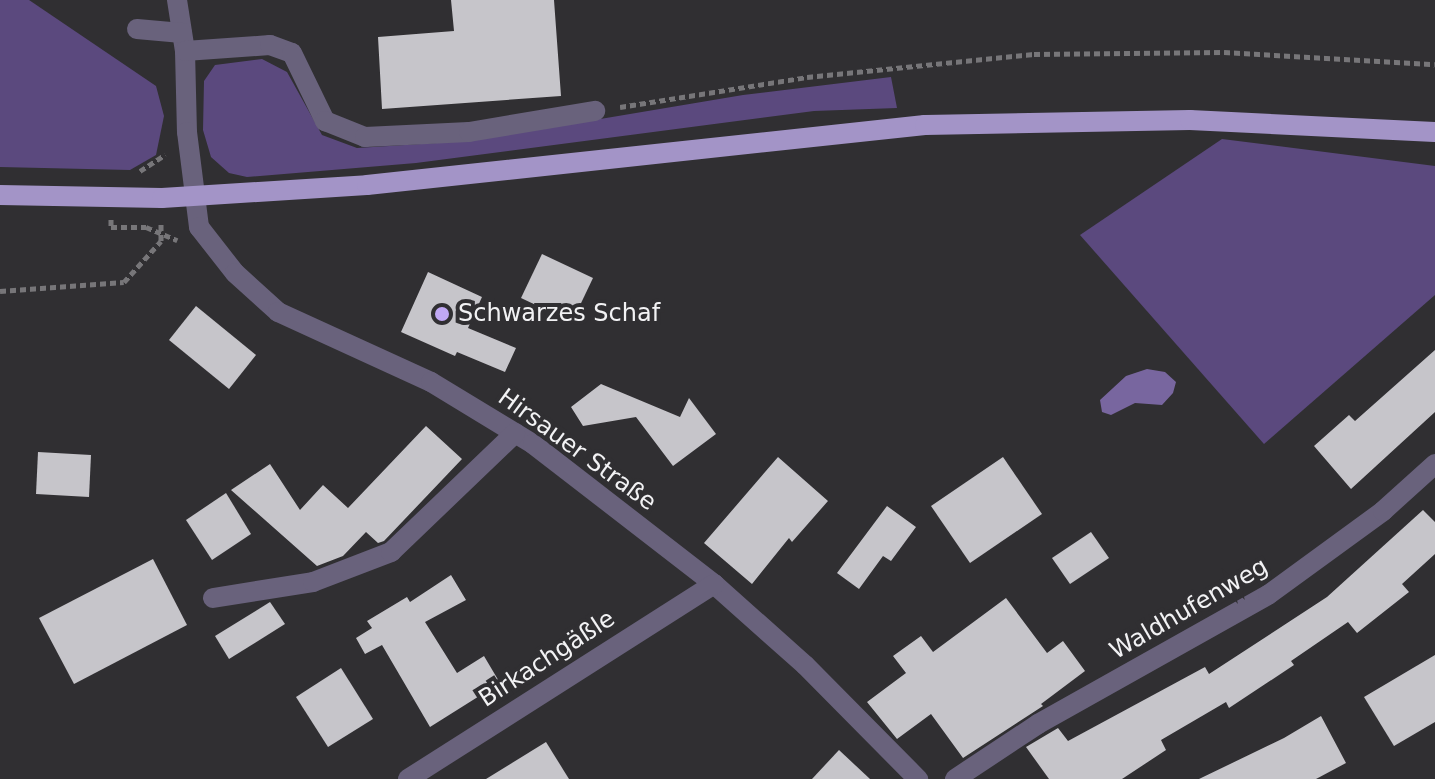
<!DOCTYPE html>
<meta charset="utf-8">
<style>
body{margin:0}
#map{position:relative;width:1435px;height:779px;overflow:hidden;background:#302f32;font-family:"DejaVu Sans",sans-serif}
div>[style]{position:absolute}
.green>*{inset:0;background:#5b497e}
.water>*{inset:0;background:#78669f}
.building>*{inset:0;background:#c6c5ca}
.path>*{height:5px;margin-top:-2.5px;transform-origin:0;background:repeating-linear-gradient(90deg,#777679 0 6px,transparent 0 10px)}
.minor>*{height:20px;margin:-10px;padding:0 10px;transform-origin:10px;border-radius:10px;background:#69627c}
.major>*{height:20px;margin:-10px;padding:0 10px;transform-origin:10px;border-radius:10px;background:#a394c7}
.dots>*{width:22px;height:22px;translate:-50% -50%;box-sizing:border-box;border:4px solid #302f32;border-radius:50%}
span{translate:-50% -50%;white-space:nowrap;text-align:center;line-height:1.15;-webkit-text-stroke:8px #302f32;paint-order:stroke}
.poi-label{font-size:24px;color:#f2f2f4}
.left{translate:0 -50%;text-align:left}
.street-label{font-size:24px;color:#f2f2f4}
</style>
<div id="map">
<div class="green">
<div style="clip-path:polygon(0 0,29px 0,156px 86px,164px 116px,156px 155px,130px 170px,0 167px)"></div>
<div style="clip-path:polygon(262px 59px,287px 72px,322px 135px,357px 148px,469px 141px,743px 95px,891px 77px,897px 108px,814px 111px,416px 163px,247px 177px,229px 173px,211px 157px,203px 130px,204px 81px,215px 65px)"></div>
<div style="clip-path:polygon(1222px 139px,1435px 166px,1435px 295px,1264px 444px,1080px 235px)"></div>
</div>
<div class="water">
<div style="clip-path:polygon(1147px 369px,1165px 372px,1176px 382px,1173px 393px,1162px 405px,1135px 403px,1111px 415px,1102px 412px,1100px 400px,1126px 376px)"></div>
</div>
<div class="building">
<div style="clip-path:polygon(451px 0,554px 0,561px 96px,382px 109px,378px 37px,454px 31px)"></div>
<div style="clip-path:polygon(542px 254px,593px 278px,572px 322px,521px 298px)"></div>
<div style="clip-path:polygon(428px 272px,482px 297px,468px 328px,516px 348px,505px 372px,457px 352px,455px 356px,401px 332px)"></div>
<div style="clip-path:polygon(196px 306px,256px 355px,229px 389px,169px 340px)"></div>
<div style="clip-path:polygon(1435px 350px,1435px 412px,1351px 489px,1314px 446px,1349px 415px,1355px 421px)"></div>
<div style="clip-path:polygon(601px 384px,680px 417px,689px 398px,716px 434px,673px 466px,636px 417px,583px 426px,571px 407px)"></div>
<div style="clip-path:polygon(426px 426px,462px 459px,384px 541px,378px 543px,366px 532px,343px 556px,317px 566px,231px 490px,270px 464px,300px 510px,323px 485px,348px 508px)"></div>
<div style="clip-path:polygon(38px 452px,91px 455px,89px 497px,36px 494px)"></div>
<div style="clip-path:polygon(778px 457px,828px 501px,792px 542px,789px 538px,752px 584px,704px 543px)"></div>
<div style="clip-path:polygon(1003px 457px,1042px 514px,970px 563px,931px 506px)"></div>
<div style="clip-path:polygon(226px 493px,251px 534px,212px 560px,186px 520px)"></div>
<div style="clip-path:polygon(887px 506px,916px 527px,891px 561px,883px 556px,859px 589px,837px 573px)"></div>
<div style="clip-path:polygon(1423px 510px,1435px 522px,1435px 554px,1402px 584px,1409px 592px,1357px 633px,1348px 622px,1291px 661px,1294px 665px,1229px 708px,1226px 702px,1161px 740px,1166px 750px,1122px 779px,1049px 779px,1026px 747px,1058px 728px,1068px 741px,1205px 667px,1209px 674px,1327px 597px)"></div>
<div style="clip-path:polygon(1091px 532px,1109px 558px,1070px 584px,1052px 558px)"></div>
<div style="clip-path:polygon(153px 559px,187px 625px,74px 684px,39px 618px)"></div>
<div style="clip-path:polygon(451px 575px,466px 600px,425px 622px,457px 673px,484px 656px,500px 683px,430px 727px,382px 645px,365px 654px,356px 638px,372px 628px,367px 621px,407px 597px,410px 602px)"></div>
<div style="clip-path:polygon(1006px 598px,1047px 653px,1063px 641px,1085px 671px,1041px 704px,1043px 706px,963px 758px,931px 714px,897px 739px,867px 702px,906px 673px,893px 656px,921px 636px,933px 652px)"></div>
<div style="clip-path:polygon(270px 602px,285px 624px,229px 659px,215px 636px)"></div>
<div style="clip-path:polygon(1435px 655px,1435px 722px,1394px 746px,1364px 697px)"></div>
<div style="clip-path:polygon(341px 668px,373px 719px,328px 747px,296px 697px)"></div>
<div style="clip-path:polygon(1321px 716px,1346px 763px,1316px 779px,1199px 779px,1284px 738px)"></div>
<div style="clip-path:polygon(546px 742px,569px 779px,486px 779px)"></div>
<div style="clip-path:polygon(839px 750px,870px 779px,812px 779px)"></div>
</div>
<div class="path">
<div style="left:620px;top:107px;width:189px;rotate:-9.1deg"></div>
<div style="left:807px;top:77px;width:228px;rotate:-5.8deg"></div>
<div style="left:1034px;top:54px;width:190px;rotate:-0.6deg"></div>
<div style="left:1224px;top:52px;width:211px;rotate:3.3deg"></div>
<div style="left:140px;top:171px;width:30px;rotate:-33deg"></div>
<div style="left:111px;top:219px;width:8px;rotate:90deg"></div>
<div style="left:111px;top:227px;width:35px"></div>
<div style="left:146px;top:227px;width:34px;rotate:23deg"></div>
<div style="left:0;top:291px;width:124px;rotate:-4.2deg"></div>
<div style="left:124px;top:282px;width:55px;rotate:-47.9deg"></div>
<div style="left:161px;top:241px;width:20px;rotate:-90deg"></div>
</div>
<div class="minor">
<div style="left:177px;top:0;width:52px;rotate:81.1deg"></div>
<div style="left:185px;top:51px;width:81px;rotate:88.6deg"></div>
<div style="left:187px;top:132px;width:96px;rotate:82.8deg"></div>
<div style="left:199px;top:227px;width:58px;rotate:52deg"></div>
<div style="left:235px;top:273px;width:58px;rotate:42.2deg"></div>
<div style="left:278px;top:312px;width:168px;rotate:24.6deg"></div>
<div style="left:431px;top:382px;width:119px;rotate:31.3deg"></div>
<div style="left:533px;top:444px;width:229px;rotate:37.7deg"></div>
<div style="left:714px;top:584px;width:122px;rotate:41.7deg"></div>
<div style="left:805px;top:665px;width:161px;rotate:45.3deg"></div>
<div style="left:137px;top:29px;width:45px;rotate:5.1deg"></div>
<div style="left:185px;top:51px;width:85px;rotate:-4deg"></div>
<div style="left:270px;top:45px;width:23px;rotate:20deg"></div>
<div style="left:292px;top:53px;width:76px;rotate:64.1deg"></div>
<div style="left:325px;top:121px;width:43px;rotate:21.8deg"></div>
<div style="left:365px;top:137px;width:104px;rotate:-2.8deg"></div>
<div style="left:469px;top:132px;width:128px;rotate:-9.5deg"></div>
<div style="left:213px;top:598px;width:101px;rotate:-9.1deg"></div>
<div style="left:313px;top:582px;width:84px;rotate:-21deg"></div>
<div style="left:391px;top:552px;width:172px;rotate:-43.8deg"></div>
<div style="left:408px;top:779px;width:363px;rotate:-32.5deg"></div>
<div style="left:955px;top:779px;width:100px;rotate:-33.5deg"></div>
<div style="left:1038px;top:724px;width:264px;rotate:-29.3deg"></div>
<div style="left:1268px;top:595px;width:142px;rotate:-36.1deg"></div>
<div style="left:1383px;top:511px;width:70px;rotate:-42.1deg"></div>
</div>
<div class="major">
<div style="left:0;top:195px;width:162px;rotate:1.1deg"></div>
<div style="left:162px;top:198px;width:205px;rotate:-3.6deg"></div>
<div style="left:367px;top:185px;width:561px;rotate:-6.14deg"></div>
<div style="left:925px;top:125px;width:265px;rotate:-1.1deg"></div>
<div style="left:1190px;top:120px;width:245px;rotate:2.8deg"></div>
</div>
<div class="dots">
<div style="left:442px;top:314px;background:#c0a8f4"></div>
</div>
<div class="poi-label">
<span class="left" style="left:458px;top:314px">Schwarzes Schaf</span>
</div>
<div class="street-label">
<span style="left:577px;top:450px;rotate:36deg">Hirsauer Straße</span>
<span style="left:1189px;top:609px;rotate:-30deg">Waldhufenweg</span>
<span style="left:547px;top:659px;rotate:-33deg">Birkachgäßle</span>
</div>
</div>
